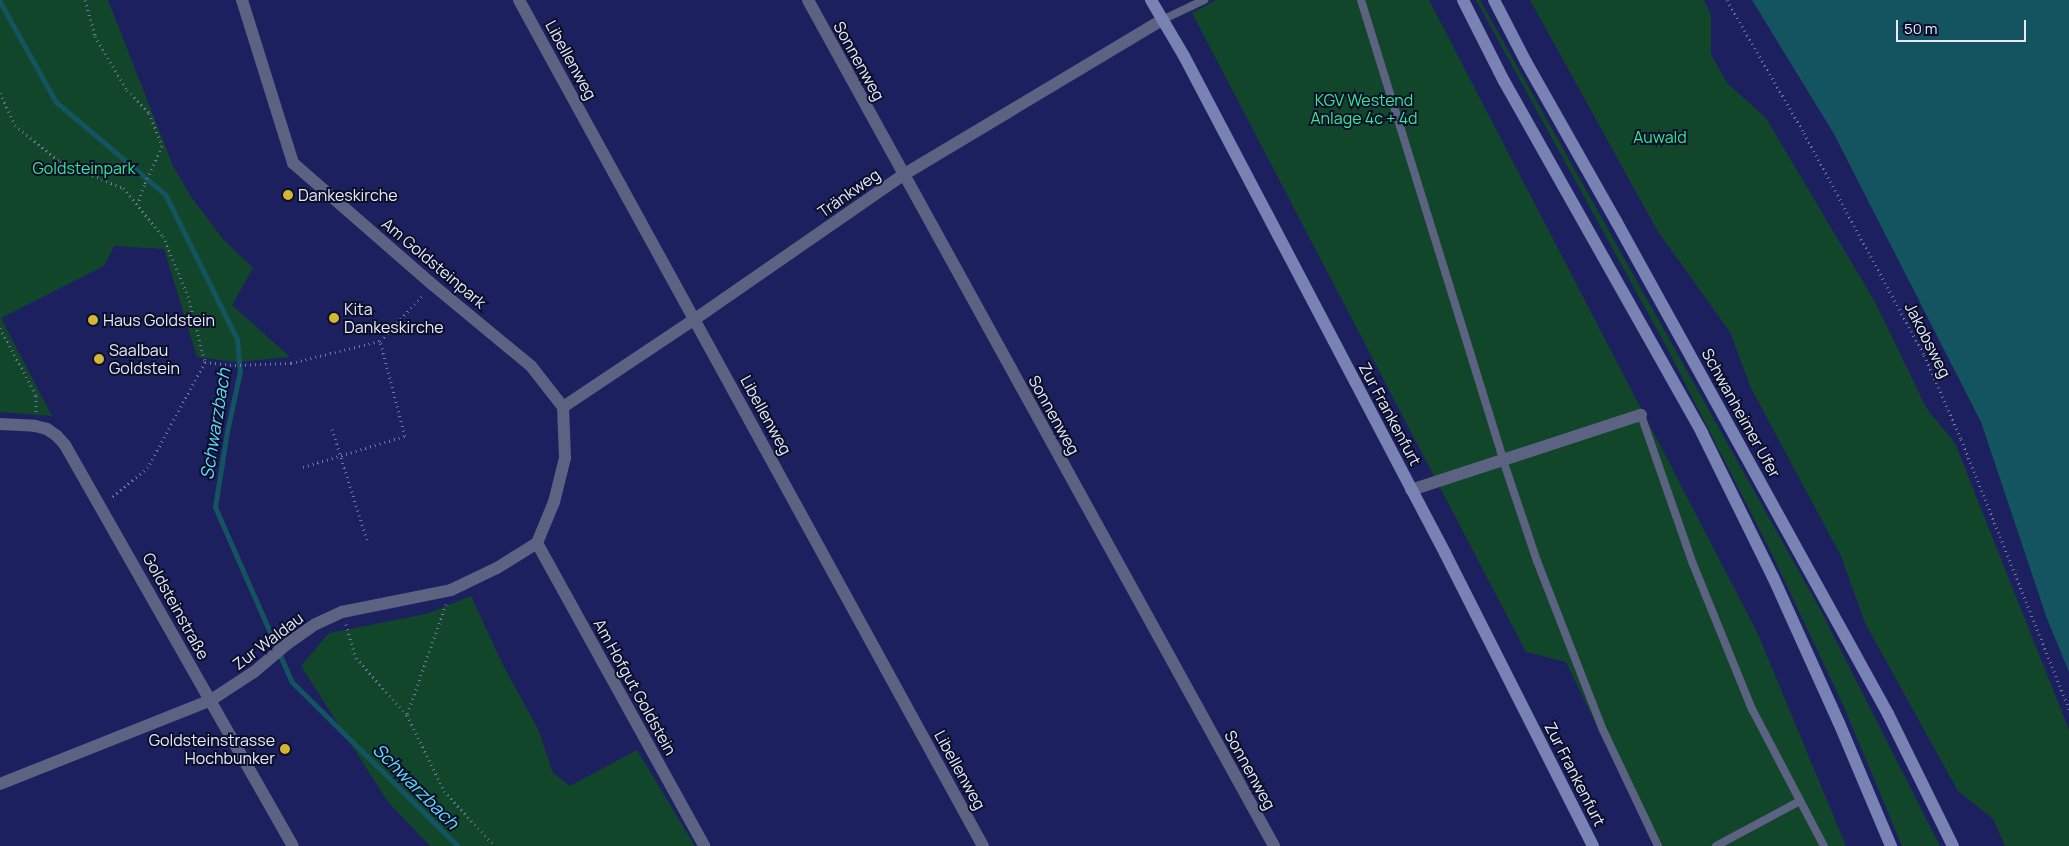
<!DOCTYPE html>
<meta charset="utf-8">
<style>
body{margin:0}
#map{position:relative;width:2069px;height:846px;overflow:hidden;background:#1d205f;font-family:Manrope,sans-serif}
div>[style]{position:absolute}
.green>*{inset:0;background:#12462a}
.water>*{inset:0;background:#145360}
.stream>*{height:5px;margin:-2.5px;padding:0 2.5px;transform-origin:2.5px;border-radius:2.5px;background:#145360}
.path>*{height:3px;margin-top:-1.5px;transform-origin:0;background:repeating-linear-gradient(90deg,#7275a0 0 1px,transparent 0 5px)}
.lane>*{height:8px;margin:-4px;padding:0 4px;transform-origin:4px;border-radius:4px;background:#5c6382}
.street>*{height:12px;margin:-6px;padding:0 6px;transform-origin:6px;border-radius:6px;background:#5c6382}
.secondary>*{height:12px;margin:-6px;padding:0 6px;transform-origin:6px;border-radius:6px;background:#7882b3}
.dots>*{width:14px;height:14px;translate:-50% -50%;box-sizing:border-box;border:2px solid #0c0f2a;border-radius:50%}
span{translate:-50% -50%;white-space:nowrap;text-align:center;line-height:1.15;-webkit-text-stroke:4px #0c0f2a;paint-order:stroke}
.street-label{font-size:16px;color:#e6eafa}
.park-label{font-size:16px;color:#32ea8e}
.poi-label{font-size:16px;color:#e6eafa}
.left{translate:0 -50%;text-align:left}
.right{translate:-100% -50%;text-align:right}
.water-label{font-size:18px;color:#61dcf8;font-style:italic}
.scale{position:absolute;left:1896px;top:20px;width:130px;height:22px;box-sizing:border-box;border:2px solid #e6eafa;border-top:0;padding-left:6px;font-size:15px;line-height:18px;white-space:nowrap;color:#e6eafa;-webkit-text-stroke:4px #0c0f2a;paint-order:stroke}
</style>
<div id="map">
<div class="green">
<div style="clip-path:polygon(0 0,108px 0,173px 166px,190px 195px,223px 239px,253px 268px,232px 305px,290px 357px,237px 362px,197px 357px,164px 249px,114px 246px,104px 266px,1px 318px,52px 416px,0 412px)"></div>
<div style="clip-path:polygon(1216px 0,1429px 0,1757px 632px,1846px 846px,1655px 846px,1566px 662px,1526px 652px,1192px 13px)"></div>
<div style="clip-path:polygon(1476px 0,1480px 0,1820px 609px,1940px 846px,1902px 846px,1844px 707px,1773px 556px,1665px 344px)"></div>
<div style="clip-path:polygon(1530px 0,1704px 0,1711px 15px,1711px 54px,1727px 83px,1766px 118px,1875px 302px,1927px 409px,1955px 443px,2069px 730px,2069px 846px,2005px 846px,1993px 819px,1958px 791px,1865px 623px,1841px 556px,1751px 388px,1730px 332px,1657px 230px)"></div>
<div style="clip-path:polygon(471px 596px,503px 665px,539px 731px,553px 773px,570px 786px,637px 750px,695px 846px,430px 846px,388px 802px,301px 666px,329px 633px,426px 614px)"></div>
</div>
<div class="water">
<div style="clip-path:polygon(1752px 0,2069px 0,2069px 672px,2046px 616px,1981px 422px,1834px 134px)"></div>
</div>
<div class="stream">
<div style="left:0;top:2px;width:115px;rotate:60.8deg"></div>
<div style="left:56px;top:102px;width:143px;rotate:40.2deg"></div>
<div style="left:165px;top:194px;width:162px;rotate:63.6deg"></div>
<div style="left:237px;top:339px;width:32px;rotate:85deg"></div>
<div style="left:240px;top:371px;width:61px;rotate:102.2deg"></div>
<div style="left:227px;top:431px;width:77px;rotate:99deg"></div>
<div style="left:215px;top:507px;width:191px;rotate:66.3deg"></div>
<div style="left:292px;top:682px;width:233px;rotate:44.7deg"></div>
</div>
<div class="path">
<div style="left:85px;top:0;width:37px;rotate:74deg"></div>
<div style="left:95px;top:36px;width:63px;rotate:59.3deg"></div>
<div style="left:127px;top:90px;width:32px;rotate:46deg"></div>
<div style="left:149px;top:113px;width:35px;rotate:68deg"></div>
<div style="left:162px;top:146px;width:43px;rotate:114.8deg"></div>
<div style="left:144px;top:185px;width:20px;rotate:108deg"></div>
<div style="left:1727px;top:0;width:154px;rotate:59.9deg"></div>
<div style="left:1804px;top:133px;width:252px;rotate:61.6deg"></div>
<div style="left:1924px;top:355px;width:92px;rotate:66.2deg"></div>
<div style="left:1961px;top:439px;width:291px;rotate:68.2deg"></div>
<div style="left:0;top:93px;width:35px;rotate:65deg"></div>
<div style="left:15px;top:125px;width:58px;rotate:39.4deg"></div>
<div style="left:60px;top:162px;width:68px;rotate:22.4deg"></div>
<div style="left:123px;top:188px;width:62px;rotate:50.2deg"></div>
<div style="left:163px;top:236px;width:65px;rotate:67.4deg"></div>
<div style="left:188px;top:296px;width:68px;rotate:75.6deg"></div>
<div style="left:205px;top:362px;width:119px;rotate:118.5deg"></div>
<div style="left:148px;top:467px;width:48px;rotate:140deg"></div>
<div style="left:0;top:328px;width:76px;rotate:61.8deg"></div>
<div style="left:36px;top:395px;width:18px;rotate:90deg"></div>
<div style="left:205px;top:362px;width:30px;rotate:6deg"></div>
<div style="left:235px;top:365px;width:56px;rotate:-2deg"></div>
<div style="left:291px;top:363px;width:92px;rotate:-13.9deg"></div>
<div style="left:380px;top:341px;width:64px;rotate:-46.9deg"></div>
<div style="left:332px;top:429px;width:116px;rotate:72.5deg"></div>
<div style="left:303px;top:467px;width:107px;rotate:-16.9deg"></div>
<div style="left:405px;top:436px;width:98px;rotate:-104.7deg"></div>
<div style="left:446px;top:604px;width:118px;rotate:109.4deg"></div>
<div style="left:407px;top:715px;width:85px;rotate:64deg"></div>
<div style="left:444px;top:791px;width:75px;rotate:47.2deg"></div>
<div style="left:346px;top:624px;width:35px;rotate:74deg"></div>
<div style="left:356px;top:658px;width:76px;rotate:48.2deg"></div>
</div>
<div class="lane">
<div style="left:1361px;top:0;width:481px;rotate:72.8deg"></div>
<div style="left:1503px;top:460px;width:107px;rotate:71.4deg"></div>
<div style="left:1537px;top:561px;width:181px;rotate:68.7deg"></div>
<div style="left:1603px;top:730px;width:128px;rotate:64.6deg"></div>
<div style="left:1162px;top:20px;width:47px;rotate:-25.5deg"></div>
<div style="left:1641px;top:415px;width:158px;rotate:70.8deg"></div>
<div style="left:1693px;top:564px;width:157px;rotate:67.9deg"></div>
<div style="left:1752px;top:709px;width:155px;rotate:62.3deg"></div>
<div style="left:1716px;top:846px;width:95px;rotate:-28.2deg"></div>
</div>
<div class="street">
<div style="left:242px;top:0;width:171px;rotate:72.6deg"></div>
<div style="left:293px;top:163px;width:186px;rotate:41.1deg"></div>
<div style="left:433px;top:285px;width:127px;rotate:39.6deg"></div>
<div style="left:531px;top:366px;width:52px;rotate:52deg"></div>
<div style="left:519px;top:0;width:965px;rotate:61.26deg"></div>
<div style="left:808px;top:0;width:966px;rotate:61.15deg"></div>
<div style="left:563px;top:407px;width:159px;rotate:-33.7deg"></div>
<div style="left:695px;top:319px;width:253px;rotate:-34.7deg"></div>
<div style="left:903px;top:175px;width:302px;rotate:-30.9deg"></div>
<div style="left:0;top:424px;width:35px;rotate:3deg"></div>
<div style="left:35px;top:426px;width:12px;rotate:14deg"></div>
<div style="left:47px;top:429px;width:12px;rotate:35deg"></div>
<div style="left:57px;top:436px;width:12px;rotate:48deg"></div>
<div style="left:65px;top:445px;width:461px;rotate:60.4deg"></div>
<div style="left:1411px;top:490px;width:242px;rotate:-18.1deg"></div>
<div style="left:537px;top:543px;width:346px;rotate:61.1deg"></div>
<div style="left:0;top:784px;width:227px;rotate:-21.7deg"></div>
<div style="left:211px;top:700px;width:51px;rotate:-33.1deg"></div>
<div style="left:254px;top:672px;width:43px;rotate:-40.3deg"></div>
<div style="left:287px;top:644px;width:35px;rotate:-35deg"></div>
<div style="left:316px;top:624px;width:29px;rotate:-25deg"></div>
<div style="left:342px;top:612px;width:111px;rotate:-11.4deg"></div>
<div style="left:451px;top:590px;width:51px;rotate:-25.6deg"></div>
<div style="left:497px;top:568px;width:47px;rotate:-32deg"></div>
<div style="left:537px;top:543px;width:44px;rotate:-67.5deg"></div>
<div style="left:554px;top:502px;width:45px;rotate:-76deg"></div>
<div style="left:565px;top:458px;width:51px;rotate:-92.2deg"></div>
</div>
<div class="secondary">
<div style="left:1151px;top:0;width:65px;rotate:59.5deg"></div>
<div style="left:1184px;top:56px;width:561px;rotate:62.29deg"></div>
<div style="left:1445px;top:553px;width:328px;rotate:63.2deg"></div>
<div style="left:1463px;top:0;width:91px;rotate:63.2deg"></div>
<div style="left:1504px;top:81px;width:404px;rotate:60.6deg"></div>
<div style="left:1702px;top:433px;width:161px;rotate:63.8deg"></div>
<div style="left:1773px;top:577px;width:160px;rotate:65.7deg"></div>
<div style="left:1839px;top:723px;width:134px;rotate:67.1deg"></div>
<div style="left:1494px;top:0;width:70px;rotate:62.7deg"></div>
<div style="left:1526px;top:62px;width:183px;rotate:60.5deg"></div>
<div style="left:1616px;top:221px;width:563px;rotate:61.11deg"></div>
<div style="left:1888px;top:714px;width:147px;rotate:63.8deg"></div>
</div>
<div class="dots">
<div style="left:288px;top:195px;background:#d4b635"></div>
<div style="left:334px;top:318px;background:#d4b635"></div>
<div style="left:93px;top:320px;background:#d4b635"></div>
<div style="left:99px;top:359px;background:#d4b635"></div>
<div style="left:285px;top:749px;background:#d4b635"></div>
</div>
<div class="street-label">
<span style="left:571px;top:60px;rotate:61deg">Libellenweg</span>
<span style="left:859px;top:61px;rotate:61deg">Sonnenweg</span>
<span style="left:849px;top:193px;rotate:-35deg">Tränkweg</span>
<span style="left:434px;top:263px;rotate:40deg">Am Goldsteinpark</span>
<span style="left:1928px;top:340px;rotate:63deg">Jakobsweg</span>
<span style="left:1741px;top:413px;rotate:61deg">Schwanheimer Ufer</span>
<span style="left:1390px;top:414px;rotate:62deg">Zur Frankenfurt</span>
<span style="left:766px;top:415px;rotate:61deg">Libellenweg</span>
<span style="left:1054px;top:415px;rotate:61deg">Sonnenweg</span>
<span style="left:176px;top:606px;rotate:61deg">Goldsteinstraße</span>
<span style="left:268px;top:641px;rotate:-37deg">Zur Waldau</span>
<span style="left:635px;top:687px;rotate:61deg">Am Hofgut Goldstein</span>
<span style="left:960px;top:770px;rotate:61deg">Libellenweg</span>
<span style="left:1250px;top:770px;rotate:61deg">Sonnenweg</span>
<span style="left:1575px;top:774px;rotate:63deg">Zur Frankenfurt</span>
</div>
<div class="park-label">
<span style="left:1364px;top:109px">KGV Westend<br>Anlage 4c + 4d</span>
<span style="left:1660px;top:137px">Auwald</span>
<span style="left:84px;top:168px">Goldsteinpark</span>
</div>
<div class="poi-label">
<span class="left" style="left:298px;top:195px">Dankeskirche</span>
<span class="left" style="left:344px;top:318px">Kita<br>Dankeskirche</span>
<span class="left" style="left:103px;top:320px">Haus Goldstein</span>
<span class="left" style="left:109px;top:359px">Saalbau<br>Goldstein</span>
<span class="right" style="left:275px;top:749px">Goldsteinstrasse<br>Hochbunker</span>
</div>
<div class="water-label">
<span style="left:215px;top:424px;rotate:-81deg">Schwarzbach</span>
<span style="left:416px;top:786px;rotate:45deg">Schwarzbach</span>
</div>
<div class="scale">50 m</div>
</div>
